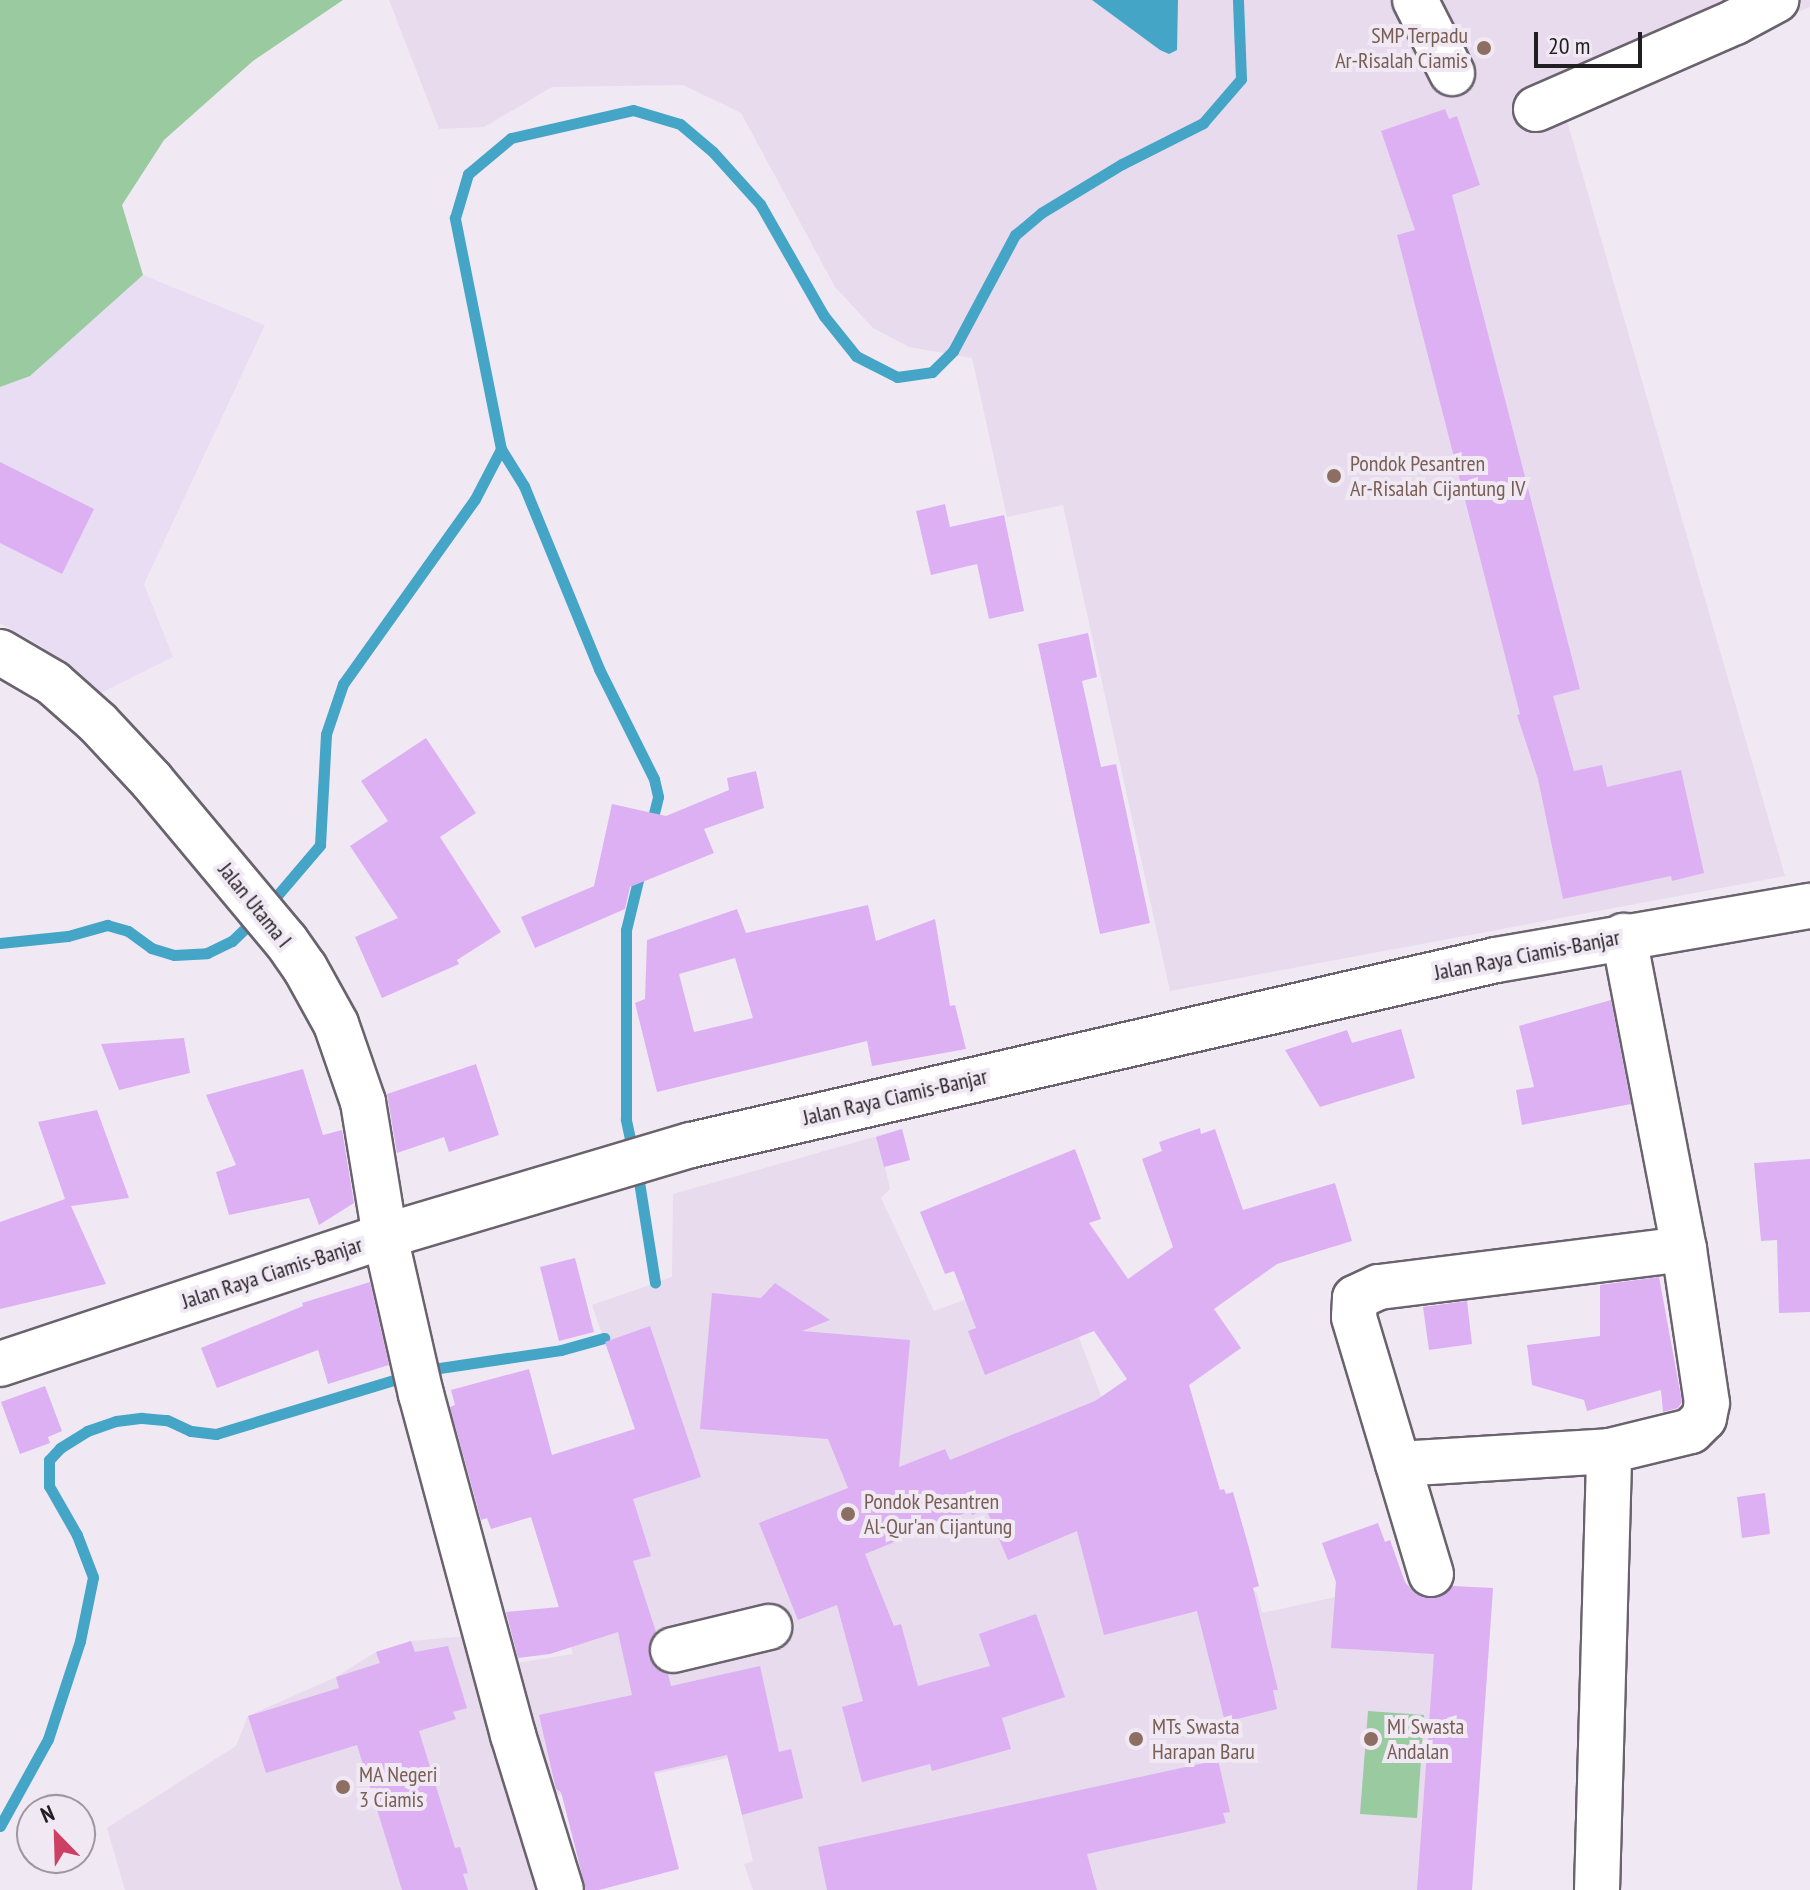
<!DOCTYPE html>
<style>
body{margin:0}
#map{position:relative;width:1810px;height:1890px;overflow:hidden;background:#f0e9f4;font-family:"PT Sans Narrow",sans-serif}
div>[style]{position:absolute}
.built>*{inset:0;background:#e7dbed}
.industrial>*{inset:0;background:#e8ddf2}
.green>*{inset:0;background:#99caa0}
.water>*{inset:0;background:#44a5c7}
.stream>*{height:11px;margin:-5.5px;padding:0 5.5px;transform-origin:5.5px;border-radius:5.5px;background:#44a5c7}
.building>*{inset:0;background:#ddb0f3}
.roads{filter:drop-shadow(2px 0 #6a636d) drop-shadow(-2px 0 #6a636d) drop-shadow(0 2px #6a636d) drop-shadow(0 -2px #6a636d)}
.minor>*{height:44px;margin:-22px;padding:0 22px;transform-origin:22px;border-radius:22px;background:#fff}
.highway>*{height:44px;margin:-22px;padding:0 22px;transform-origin:22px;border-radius:22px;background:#fff}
.dots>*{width:22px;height:22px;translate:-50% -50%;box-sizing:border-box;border:4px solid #f0e9f4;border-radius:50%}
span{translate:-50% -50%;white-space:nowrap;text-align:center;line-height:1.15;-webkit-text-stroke:8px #f0e9f4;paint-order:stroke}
.education-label{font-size:22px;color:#785e54}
.right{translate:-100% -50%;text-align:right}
.left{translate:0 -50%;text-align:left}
.street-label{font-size:22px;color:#211e22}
.north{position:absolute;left:16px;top:1794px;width:80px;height:80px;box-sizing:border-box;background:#f0e9f4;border:2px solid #9d98a0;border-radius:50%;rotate:337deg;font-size:22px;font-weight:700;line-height:32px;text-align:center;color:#211e22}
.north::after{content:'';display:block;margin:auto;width:28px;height:36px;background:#ce3f64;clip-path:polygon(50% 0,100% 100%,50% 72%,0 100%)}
.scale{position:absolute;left:1534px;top:32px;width:108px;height:36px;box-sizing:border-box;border:4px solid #211e22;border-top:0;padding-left:10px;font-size:24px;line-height:28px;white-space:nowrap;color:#211e22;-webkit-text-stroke:6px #f0e9f4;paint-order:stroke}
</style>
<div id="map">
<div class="built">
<div style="clip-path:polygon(389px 0,1810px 0,1810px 7px,1563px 107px,1785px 876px,1170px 991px,1063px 505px,1007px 517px,972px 358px,909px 347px,873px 328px,835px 287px,741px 113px,683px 85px,552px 87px,484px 127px,439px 129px)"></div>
<div style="clip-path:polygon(902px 1129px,910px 1160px,885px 1167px,890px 1189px,881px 1198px,934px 1311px,1060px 1264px,1068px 1309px,1144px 1508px,1257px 1593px,1262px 1613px,1335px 1597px,1336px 1582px,1493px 1588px,1472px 1890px,753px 1890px,744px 1864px,753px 1861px,728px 1758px,541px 1799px,503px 1665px,573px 1654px,532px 1520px,571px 1507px,554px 1454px,635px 1429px,592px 1305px,672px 1277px,673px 1194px)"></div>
<div style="clip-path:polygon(467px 1636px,547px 1890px,125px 1890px,107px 1828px,236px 1746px,248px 1716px,336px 1677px,376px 1652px,411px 1641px)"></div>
</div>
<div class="industrial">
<div style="clip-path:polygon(143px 275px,265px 325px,144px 584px,173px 657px,97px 695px,41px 646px,0 623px,0 387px,30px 376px)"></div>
</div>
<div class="green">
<div style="clip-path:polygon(0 0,343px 0,253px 61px,164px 140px,122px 205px,143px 275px,30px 376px,0 387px)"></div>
<div style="clip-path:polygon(1368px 1711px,1424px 1715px,1417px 1818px,1360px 1814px)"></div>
</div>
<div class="water">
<div style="clip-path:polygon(1092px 0,1178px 0,1177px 50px,1169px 54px,1160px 50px)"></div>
</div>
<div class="stream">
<div style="left:501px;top:449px;width:44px;rotate:58.1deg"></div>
<div style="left:524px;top:486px;width:198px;rotate:67.7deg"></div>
<div style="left:599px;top:669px;width:123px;rotate:63.4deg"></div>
<div style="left:654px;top:779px;width:18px;rotate:77deg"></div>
<div style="left:658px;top:797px;width:32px;rotate:104deg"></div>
<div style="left:269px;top:905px;width:79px;rotate:-49.6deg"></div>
<div style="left:320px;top:845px;width:111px;rotate:-86.9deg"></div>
<div style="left:326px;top:734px;width:53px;rotate:-71.2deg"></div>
<div style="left:343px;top:684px;width:227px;rotate:-54.5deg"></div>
<div style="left:475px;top:499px;width:56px;rotate:-62.5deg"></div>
<div style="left:501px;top:449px;width:236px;rotate:-101.3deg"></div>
<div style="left:455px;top:218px;width:46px;rotate:-73.5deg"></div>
<div style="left:468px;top:174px;width:56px;rotate:-39.9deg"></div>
<div style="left:511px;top:138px;width:125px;rotate:-12.9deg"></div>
<div style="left:633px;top:110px;width:49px;rotate:16.6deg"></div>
<div style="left:680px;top:124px;width:43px;rotate:40.3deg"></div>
<div style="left:713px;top:152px;width:70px;rotate:47.9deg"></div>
<div style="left:760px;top:204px;width:129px;rotate:60.3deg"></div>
<div style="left:824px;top:316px;width:51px;rotate:51.3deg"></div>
<div style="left:856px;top:356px;width:46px;rotate:27.1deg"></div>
<div style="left:897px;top:377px;width:35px;rotate:-8deg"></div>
<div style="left:932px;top:372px;width:30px;rotate:-45deg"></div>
<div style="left:953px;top:351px;width:132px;rotate:-61.9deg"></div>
<div style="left:1015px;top:235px;width:34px;rotate:-40deg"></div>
<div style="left:1041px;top:213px;width:95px;rotate:-31.2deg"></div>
<div style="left:1122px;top:164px;width:91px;rotate:-26.8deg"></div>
<div style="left:1203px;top:123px;width:58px;rotate:-49.2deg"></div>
<div style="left:1241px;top:79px;width:79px;rotate:-92.2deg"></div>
<div style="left:0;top:943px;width:68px;rotate:-5.9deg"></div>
<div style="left:68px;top:936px;width:41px;rotate:-15.8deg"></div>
<div style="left:107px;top:925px;width:22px;rotate:16deg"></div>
<div style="left:128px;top:931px;width:29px;rotate:36deg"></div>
<div style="left:151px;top:948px;width:24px;rotate:17deg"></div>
<div style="left:174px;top:955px;width:33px;rotate:-3deg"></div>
<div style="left:207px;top:953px;width:28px;rotate:-26deg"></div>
<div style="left:232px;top:941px;width:35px;rotate:-44deg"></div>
<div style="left:633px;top:1153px;width:35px;rotate:-102deg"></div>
<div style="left:626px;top:1119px;width:189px;rotate:-90deg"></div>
<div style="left:626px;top:930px;width:60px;rotate:-76.4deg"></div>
<div style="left:637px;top:1169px;width:115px;rotate:81deg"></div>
<div style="left:426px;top:1370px;width:136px;rotate:-8.4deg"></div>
<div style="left:561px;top:1350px;width:45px;rotate:-15.6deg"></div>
<div style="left:0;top:1826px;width:99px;rotate:-61.1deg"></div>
<div style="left:48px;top:1739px;width:103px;rotate:-71.9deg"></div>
<div style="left:80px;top:1641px;width:65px;rotate:-78.5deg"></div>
<div style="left:93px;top:1577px;width:45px;rotate:-110.9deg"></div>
<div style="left:77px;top:1535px;width:56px;rotate:-119.7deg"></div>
<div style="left:49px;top:1486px;width:26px;rotate:-90deg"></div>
<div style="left:49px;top:1460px;width:16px;rotate:-47deg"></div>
<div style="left:60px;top:1448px;width:32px;rotate:-32deg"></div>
<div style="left:87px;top:1431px;width:31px;rotate:-19deg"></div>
<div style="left:116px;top:1421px;width:26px;rotate:-7deg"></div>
<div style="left:142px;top:1418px;width:25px;rotate:5deg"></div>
<div style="left:167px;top:1420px;width:26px;rotate:25deg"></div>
<div style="left:191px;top:1431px;width:25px;rotate:7deg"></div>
<div style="left:216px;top:1434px;width:203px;rotate:-16.9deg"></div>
</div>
<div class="building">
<div style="clip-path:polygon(1445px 109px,1449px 119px,1457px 116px,1480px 185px,1452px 195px,1580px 689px,1553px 696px,1574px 771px,1602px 765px,1607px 787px,1681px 770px,1704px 873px,1672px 881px,1671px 876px,1563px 899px,1538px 779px,1517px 715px,1520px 714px,1397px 235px,1415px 230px,1381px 131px)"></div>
<div style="clip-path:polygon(0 462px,94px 509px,62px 574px,0 543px)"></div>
<div style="clip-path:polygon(945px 504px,950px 527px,1004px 515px,1024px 611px,989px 619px,977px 564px,931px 575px,916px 511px)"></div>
<div style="clip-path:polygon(1088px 633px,1097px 677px,1082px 681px,1101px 767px,1116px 764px,1150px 923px,1100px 934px,1038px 644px)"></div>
<div style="clip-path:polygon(426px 738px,476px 813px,440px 837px,501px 932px,457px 960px,459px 964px,382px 998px,355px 937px,398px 918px,350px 846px,388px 821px,361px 781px)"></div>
<div style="clip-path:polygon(756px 771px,764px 808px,704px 829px,714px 853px,630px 887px,625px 909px,535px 948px,521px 917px,594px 886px,612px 804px,666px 816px,729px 790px,727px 778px)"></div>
<div style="clip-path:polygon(evenodd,868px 905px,876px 941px,935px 919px,950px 1006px,955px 1005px,966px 1049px,872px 1066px,867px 1041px,657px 1092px,635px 1003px,645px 999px,647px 940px,737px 909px,746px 933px,868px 905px,735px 958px,753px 1018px,694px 1032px,679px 974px,735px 958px)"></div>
<div style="clip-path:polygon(1611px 1000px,1631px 1104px,1522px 1125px,1516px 1090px,1534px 1087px,1519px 1026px)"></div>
<div style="clip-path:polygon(1401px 1029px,1415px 1078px,1320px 1107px,1285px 1050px,1347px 1030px,1352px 1043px)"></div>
<div style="clip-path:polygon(184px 1038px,190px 1073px,119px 1090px,101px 1044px)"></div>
<div style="clip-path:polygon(476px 1064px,499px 1135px,449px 1152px,444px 1137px,397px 1153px,387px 1094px)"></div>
<div style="clip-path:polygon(303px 1069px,323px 1135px,342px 1130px,354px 1203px,319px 1225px,309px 1198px,229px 1215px,216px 1172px,236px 1165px,206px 1095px)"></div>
<div style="clip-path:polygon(97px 1110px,129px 1198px,71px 1206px,106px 1284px,0 1309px,0 1222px,65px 1199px,38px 1122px)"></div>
<div style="clip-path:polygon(1200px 1128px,1201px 1134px,1215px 1129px,1243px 1210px,1335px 1183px,1352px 1241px,1277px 1264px,1214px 1309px,1241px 1348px,1189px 1385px,1220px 1490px,1224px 1489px,1226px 1494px,1233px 1492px,1249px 1548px,1259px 1586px,1253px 1588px,1278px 1690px,1273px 1690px,1277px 1709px,1225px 1722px,1197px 1611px,1104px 1635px,1077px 1531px,1008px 1560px,986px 1509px,972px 1515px,970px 1511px,865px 1554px,894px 1626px,901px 1624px,918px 1686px,990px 1666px,979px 1634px,1036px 1614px,1065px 1697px,1002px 1718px,1011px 1749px,932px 1771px,930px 1764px,862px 1782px,842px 1707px,863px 1701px,837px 1605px,798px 1620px,759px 1523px,848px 1488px,828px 1439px,700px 1429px,712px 1293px,761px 1298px,775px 1283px,830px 1320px,802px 1331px,910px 1340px,899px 1467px,945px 1449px,950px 1460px,1095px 1401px,1127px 1379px,1094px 1331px,985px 1375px,968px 1331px,976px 1328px,954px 1271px,945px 1274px,920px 1212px,1075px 1149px,1101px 1219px,1089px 1223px,1128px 1279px,1173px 1247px,1142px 1159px,1162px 1151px,1159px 1142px)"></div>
<div style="clip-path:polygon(902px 1129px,910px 1160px,884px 1167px,876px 1137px)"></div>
<div style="clip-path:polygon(1810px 1159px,1810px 1312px,1779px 1313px,1777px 1240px,1761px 1241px,1754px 1163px)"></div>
<div style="clip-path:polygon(575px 1258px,594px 1332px,559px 1341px,540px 1267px)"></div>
<div style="clip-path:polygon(1659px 1277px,1682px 1402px,1678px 1408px,1663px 1412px,1661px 1390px,1587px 1411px,1584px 1400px,1532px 1385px,1527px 1345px,1600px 1336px,1600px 1285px)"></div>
<div style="clip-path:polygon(370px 1282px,389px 1365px,328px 1384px,318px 1350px,217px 1388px,201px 1348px,303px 1306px,302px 1303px)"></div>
<div style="clip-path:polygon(1467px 1301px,1472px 1344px,1429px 1350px,1423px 1307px)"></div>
<div style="clip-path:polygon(650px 1326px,701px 1477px,633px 1499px,651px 1556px,633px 1561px,656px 1632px,649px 1644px,649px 1657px,655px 1668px,668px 1674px,671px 1686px,760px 1666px,779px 1752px,791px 1749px,803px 1798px,742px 1815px,727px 1755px,654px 1772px,679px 1869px,599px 1890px,586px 1890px,561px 1792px,556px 1789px,539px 1715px,632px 1695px,618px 1632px,550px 1654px,518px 1658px,506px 1612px,559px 1607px,531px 1517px,491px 1529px,487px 1518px,481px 1520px,450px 1407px,455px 1405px,451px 1390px,529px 1369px,552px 1455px,635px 1429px,605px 1342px)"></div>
<div style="clip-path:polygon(45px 1386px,62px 1431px,48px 1437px,50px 1443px,20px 1454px,1px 1402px)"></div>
<div style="clip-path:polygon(1765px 1493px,1770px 1534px,1742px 1538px,1737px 1497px)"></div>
<div style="clip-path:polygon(1378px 1523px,1385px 1542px,1390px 1540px,1405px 1582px,1414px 1593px,1424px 1598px,1437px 1598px,1452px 1586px,1493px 1588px,1472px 1890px,1417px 1890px,1434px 1654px,1331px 1648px,1336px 1582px,1322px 1543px)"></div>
<div style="clip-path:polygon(411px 1641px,415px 1652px,448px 1646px,467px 1708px,453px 1712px,456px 1719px,419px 1731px,455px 1848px,460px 1847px,468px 1873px,463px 1874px,468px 1890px,402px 1890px,357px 1745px,266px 1773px,248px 1716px,339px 1688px,336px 1677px,380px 1663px,376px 1652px)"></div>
<div style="clip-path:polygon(1218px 1760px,1230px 1812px,1223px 1813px,1226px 1823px,1087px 1854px,1097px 1890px,827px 1890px,818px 1847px)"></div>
</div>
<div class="roads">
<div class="minor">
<div style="left:1415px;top:0;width:82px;rotate:63.1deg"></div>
<div style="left:1536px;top:109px;width:217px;rotate:-23.6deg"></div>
<div style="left:1735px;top:22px;width:47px;rotate:-28.2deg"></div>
<div style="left:0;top:652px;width:61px;rotate:30.3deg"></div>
<div style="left:53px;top:683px;width:60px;rotate:41.6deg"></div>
<div style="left:98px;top:723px;width:79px;rotate:47deg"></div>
<div style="left:152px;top:781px;width:209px;rotate:50.1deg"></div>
<div style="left:286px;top:941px;width:33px;rotate:55deg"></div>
<div style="left:305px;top:968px;width:64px;rotate:61deg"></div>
<div style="left:336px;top:1024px;width:83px;rotate:70.9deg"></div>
<div style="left:363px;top:1102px;width:136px;rotate:80.7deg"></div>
<div style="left:385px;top:1236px;width:162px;rotate:77.2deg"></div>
<div style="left:421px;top:1394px;width:353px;rotate:74.9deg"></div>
<div style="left:513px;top:1735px;width:162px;rotate:72.8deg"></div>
<div style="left:1398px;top:1464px;width:211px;rotate:-3.5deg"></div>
<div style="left:1609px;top:1451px;width:84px;rotate:-13.7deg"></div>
<div style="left:1691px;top:1431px;width:18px;rotate:-45deg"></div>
<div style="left:1704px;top:1418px;width:15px;rotate:-79deg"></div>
<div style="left:1707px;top:1403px;width:156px;rotate:-98.5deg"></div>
<div style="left:1684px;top:1249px;width:319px;rotate:-100.9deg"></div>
<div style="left:1431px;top:1574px;width:268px;rotate:-106.7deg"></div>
<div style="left:1354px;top:1317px;width:19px;rotate:-87deg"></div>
<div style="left:1355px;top:1298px;width:26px;rotate:-25deg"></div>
<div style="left:1379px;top:1287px;width:307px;rotate:-7.1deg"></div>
<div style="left:673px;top:1650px;width:99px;rotate:-13.5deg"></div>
<div style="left:1597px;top:1890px;width:439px;rotate:-88.4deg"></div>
</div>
<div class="highway">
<div style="left:0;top:1364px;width:406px;rotate:-18.4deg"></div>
<div style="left:385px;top:1236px;width:319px;rotate:-16.6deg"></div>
<div style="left:691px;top:1145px;width:826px;rotate:-12.94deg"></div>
<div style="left:1496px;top:960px;width:319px;rotate:-9.8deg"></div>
</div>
</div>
<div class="dots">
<div style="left:1484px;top:48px;background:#8d6e63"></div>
<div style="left:1334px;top:476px;background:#8d6e63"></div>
<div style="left:848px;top:1514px;background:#8d6e63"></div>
<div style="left:1136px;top:1739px;background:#8d6e63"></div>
<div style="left:1371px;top:1739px;background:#8d6e63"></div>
<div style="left:343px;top:1787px;background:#8d6e63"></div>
</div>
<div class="education-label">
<span class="right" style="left:1468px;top:48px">SMP Terpadu<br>Ar-Risalah Ciamis</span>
<span class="left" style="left:1350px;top:476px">Pondok Pesantren<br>Ar-Risalah Cijantung IV</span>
<span class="left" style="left:864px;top:1514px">Pondok Pesantren<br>Al-Qur'an Cijantung</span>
<span class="left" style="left:1152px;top:1739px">MTs Swasta<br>Harapan Baru</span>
<span class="left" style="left:1387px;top:1739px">MI Swasta<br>Andalan</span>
<span class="left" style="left:359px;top:1787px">MA Negeri<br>3 Ciamis</span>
</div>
<div class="street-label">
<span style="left:255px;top:905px;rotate:51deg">Jalan Utama I</span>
<span style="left:1527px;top:955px;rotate:-11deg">Jalan Raya Ciamis-Banjar</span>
<span style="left:895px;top:1097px;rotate:-13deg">Jalan Raya Ciamis-Banjar</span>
<span style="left:272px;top:1273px;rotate:-18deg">Jalan Raya Ciamis-Banjar</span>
</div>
<div class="north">N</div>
<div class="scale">20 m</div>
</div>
